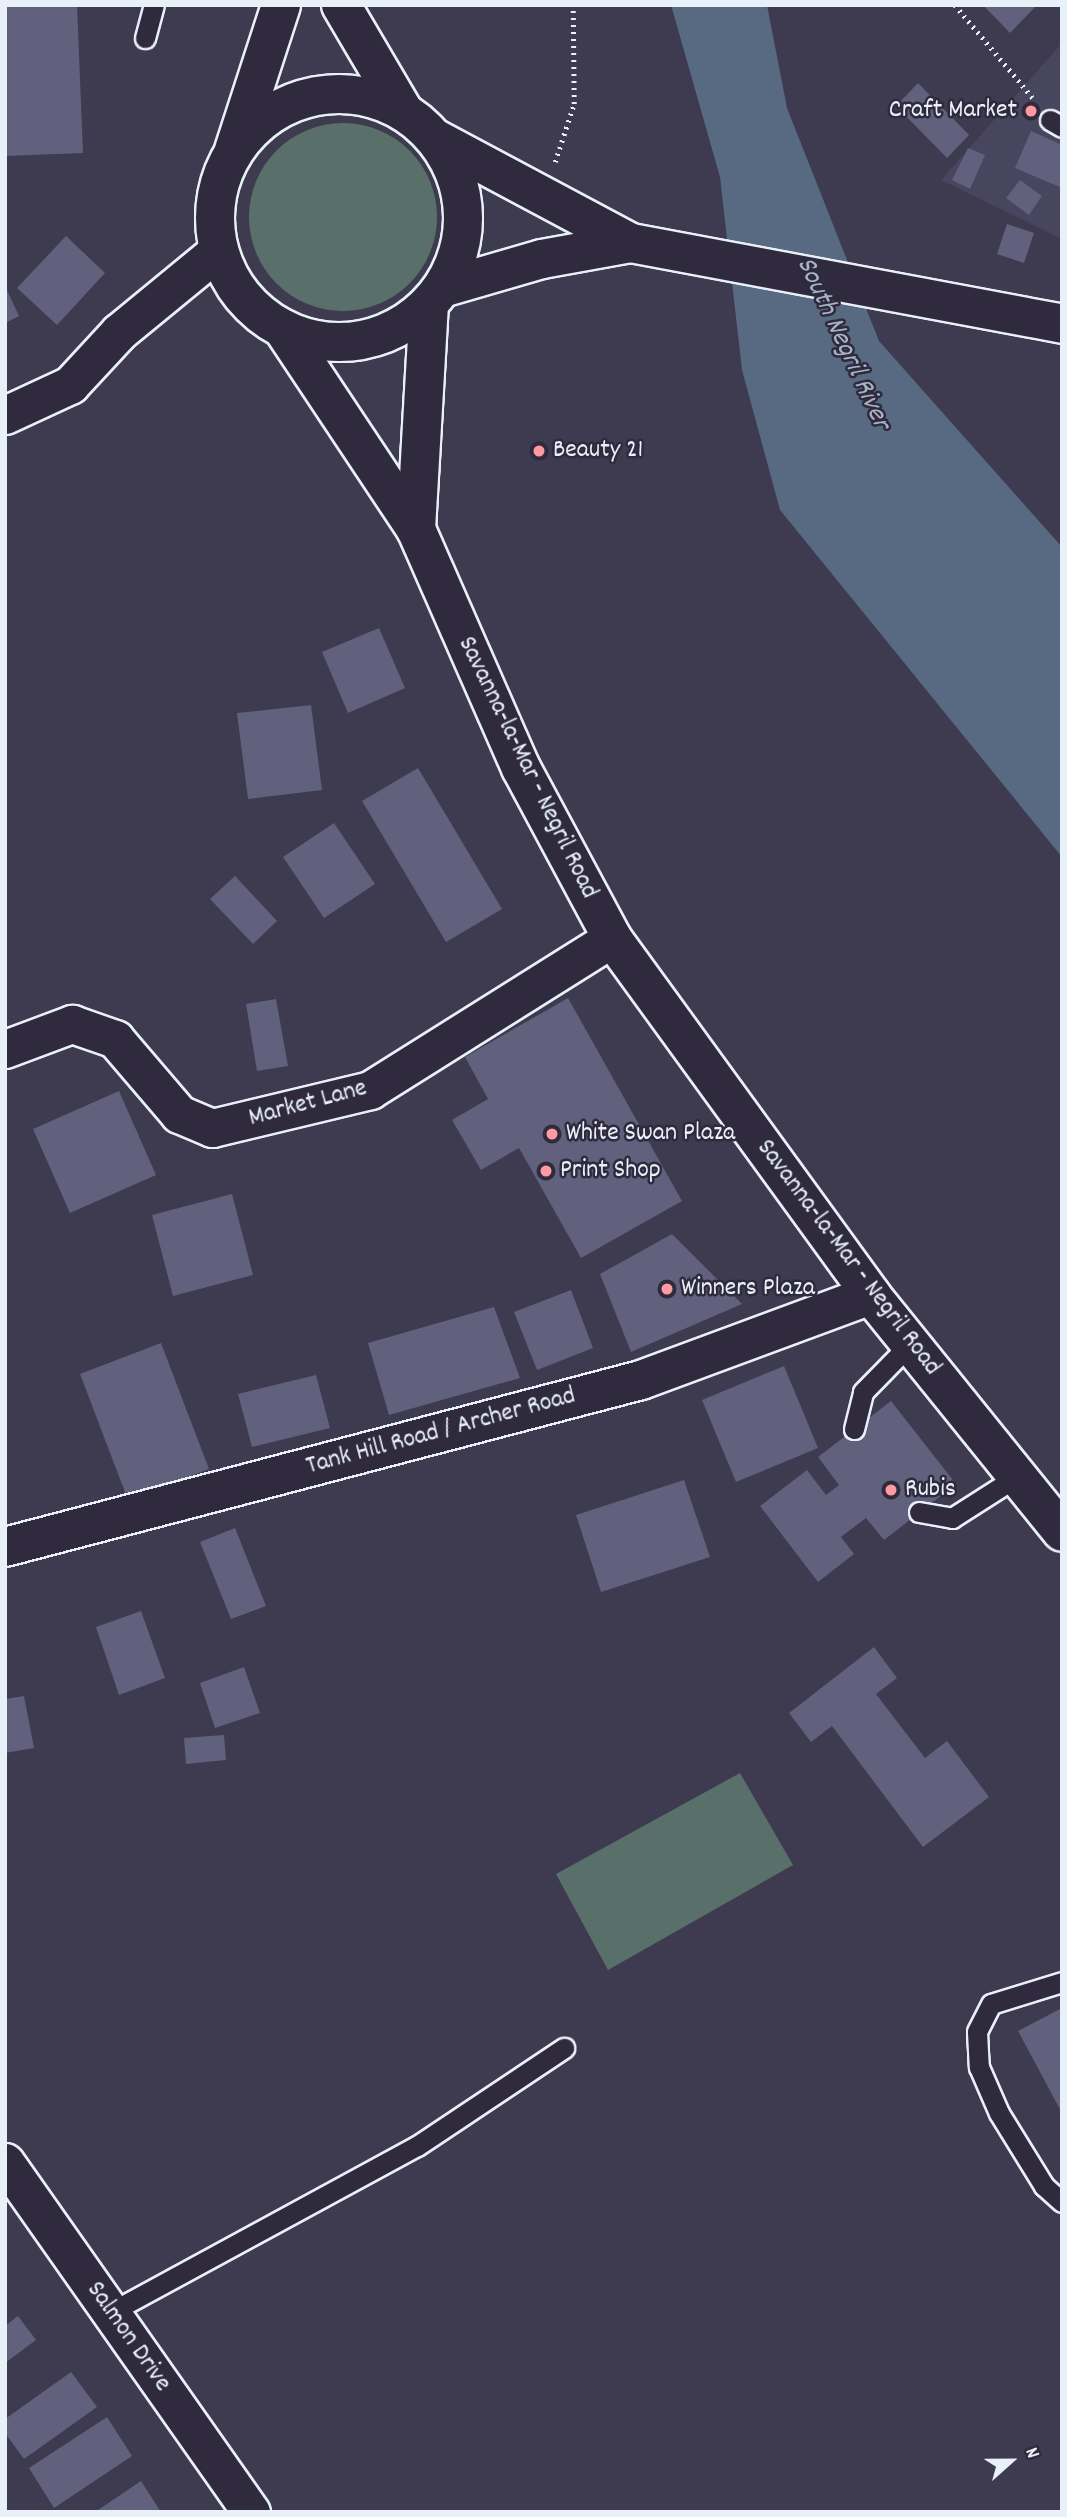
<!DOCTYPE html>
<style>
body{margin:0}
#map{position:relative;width:1067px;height:2517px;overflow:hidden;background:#3e3a50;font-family:Dekko,sans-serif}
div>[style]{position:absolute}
.built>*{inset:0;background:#48455e}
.green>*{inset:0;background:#596f6a}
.round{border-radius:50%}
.water>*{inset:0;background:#586982}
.building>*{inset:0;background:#61607d}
.path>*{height:4.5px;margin-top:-2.25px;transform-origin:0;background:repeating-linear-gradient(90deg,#e8f1f8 0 2px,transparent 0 7px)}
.roads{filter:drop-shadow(2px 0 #e8f1f8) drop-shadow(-2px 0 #e8f1f8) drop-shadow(0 2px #e8f1f8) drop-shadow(0 -2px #e8f1f8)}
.lane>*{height:19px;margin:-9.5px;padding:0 9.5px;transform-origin:9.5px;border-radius:9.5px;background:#2f2a3d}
.street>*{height:37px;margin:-18.5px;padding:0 18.5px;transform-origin:18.5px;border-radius:18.5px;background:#2f2a3d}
.secondary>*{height:38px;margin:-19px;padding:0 19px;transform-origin:19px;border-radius:19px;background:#2f2a3d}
.primary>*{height:38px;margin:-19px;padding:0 19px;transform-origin:19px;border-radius:19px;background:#2f2a3d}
.primary>.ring{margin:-19px;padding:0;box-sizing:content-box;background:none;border:38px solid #2f2a3d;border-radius:50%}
.dots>*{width:19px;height:19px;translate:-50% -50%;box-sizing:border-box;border:4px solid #2f2a3d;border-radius:50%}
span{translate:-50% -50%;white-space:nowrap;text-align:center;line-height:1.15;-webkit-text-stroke:5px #2f2a3d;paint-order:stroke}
.poi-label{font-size:26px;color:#e8f1f8}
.right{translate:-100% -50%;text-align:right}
.left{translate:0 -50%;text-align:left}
.street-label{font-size:26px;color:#e8f1f8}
.water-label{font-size:28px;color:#a7b4c3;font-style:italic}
.frame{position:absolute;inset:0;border:7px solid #e8f1f8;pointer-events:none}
.north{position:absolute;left:976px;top:2426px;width:70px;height:70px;-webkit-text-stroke:5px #2f2a3d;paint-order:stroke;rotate:69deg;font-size:19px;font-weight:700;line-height:28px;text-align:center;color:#e8f1f8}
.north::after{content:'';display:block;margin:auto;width:24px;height:32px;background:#e8f1f8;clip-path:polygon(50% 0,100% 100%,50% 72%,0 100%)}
</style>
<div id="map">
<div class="built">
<div style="clip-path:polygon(1062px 43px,1062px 239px,941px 180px)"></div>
</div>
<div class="green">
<div class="round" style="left:249px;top:123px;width:188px;height:188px"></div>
<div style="clip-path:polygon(740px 1773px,793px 1865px,608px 1970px,556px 1874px)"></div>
</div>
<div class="water">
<div style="clip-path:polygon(671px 5px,767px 5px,787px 108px,879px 341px,1062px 547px,1062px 857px,780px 510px,742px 370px,720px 177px)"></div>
</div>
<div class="building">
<div style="clip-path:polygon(5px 5px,77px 5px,83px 153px,5px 156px)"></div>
<div style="clip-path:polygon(983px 5px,1037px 5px,1010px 33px)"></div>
<div style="clip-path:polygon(918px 83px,969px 135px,947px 158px,896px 106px)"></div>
<div style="clip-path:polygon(1031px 131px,1062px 145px,1062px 188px,1015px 168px)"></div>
<div style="clip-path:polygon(968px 148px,985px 155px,970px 189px,952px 180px)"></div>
<div style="clip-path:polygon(1020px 180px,1042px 196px,1029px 215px,1006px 198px)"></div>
<div style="clip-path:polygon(1007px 224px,1034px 233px,1024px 263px,997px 254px)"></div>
<div style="clip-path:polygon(66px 236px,105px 273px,57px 325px,17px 288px)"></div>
<div style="clip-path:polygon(5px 286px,19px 316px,5px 323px)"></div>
<div style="clip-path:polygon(379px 628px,405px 688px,348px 713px,322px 652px)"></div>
<div style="clip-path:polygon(311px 705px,322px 790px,248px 799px,237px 713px)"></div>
<div style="clip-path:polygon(418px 768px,502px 909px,446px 942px,362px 801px)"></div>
<div style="clip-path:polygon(334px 823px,375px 884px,324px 918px,283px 857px)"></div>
<div style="clip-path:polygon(235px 876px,277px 921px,253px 944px,210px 899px)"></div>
<div style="clip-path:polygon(568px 998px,682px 1201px,581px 1258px,519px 1148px,481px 1170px,452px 1120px,488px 1099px,465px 1057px)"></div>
<div style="clip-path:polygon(276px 999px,288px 1066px,257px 1071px,246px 1004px)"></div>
<div style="clip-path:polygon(119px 1091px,156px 1175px,70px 1213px,33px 1129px)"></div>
<div style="clip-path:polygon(232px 1194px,253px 1275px,173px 1296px,152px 1215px)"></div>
<div style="clip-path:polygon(672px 1234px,742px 1304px,631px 1352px,600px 1274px)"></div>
<div style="clip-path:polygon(571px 1290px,593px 1348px,537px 1370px,514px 1312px)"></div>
<div style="clip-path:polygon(494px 1307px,520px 1378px,389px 1415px,368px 1343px)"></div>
<div style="clip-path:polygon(161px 1343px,209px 1469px,128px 1500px,80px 1374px)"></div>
<div style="clip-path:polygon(784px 1366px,818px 1448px,736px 1482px,702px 1400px)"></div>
<div style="clip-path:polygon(316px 1375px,330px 1428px,252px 1447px,238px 1394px)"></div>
<div style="clip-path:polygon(891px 1401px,956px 1484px,884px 1540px,866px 1518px,841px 1537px,854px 1554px,818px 1582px,760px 1506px,807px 1470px,826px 1495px,839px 1485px,818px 1457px)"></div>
<div style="clip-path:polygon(684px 1480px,710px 1557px,601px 1592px,576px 1515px)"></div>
<div style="clip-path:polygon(235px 1528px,266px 1606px,231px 1619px,200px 1542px)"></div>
<div style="clip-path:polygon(141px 1611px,165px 1678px,119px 1695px,96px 1627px)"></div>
<div style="clip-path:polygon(874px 1647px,897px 1678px,876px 1694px,925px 1758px,947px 1741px,989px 1797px,923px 1847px,832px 1726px,811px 1742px,789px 1713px)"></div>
<div style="clip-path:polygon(244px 1667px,260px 1713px,215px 1728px,200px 1683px)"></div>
<div style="clip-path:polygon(24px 1696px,34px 1748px,5px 1753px,5px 1699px)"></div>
<div style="clip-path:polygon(224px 1735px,226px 1760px,186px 1764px,184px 1738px)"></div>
<div style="clip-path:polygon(1062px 2008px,1062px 2113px,1018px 2031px)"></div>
<div style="clip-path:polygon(18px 2316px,36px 2340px,5px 2363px,5px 2326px)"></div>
<div style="clip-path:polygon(71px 2372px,97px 2407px,24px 2459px,5px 2433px,5px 2419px)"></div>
<div style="clip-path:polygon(107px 2417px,132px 2456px,54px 2508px,29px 2468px)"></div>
<div style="clip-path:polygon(141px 2481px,161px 2512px,95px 2512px)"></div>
</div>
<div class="path">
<div style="left:955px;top:5px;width:121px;rotate:50deg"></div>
<div style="left:555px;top:162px;width:61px;rotate:-71.9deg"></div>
<div style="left:574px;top:104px;width:99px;rotate:-90.6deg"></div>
</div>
<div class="roads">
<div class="lane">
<div style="left:145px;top:38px;width:34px;rotate:-75deg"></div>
<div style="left:1050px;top:120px;width:14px;rotate:30deg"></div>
<div style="left:854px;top:1429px;width:38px;rotate:-76deg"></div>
<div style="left:863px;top:1392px;width:67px;rotate:-45.6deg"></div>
<div style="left:919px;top:1512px;width:34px;rotate:10deg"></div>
<div style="left:952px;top:1518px;width:78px;rotate:-32.5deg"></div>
<div style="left:1062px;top:1982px;width:74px;rotate:162.8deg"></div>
<div style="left:991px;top:2004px;width:31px;rotate:117deg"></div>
<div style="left:977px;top:2032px;width:35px;rotate:87deg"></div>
<div style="left:979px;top:2067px;width:50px;rotate:66.5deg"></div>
<div style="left:999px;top:2113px;width:86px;rotate:58.3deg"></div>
<div style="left:1044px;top:2186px;width:24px;rotate:42deg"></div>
<div style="left:111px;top:2312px;width:348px;rotate:-28.5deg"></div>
<div style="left:417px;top:2146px;width:177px;rotate:-33.7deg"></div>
</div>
<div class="street">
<div style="left:5px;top:415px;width:72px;rotate:-24.8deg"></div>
<div style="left:70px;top:385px;width:72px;rotate:-47.2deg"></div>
<div style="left:119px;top:332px;width:129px;rotate:-39.4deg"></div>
<div style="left:5px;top:1049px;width:72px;rotate:-20.5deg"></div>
<div style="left:72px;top:1024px;width:46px;rotate:19.2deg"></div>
<div style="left:115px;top:1039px;width:99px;rotate:49.5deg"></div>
<div style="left:179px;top:1114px;width:36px;rotate:23deg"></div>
<div style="left:212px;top:1128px;width:163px;rotate:-13.5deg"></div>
<div style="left:370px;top:1090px;width:286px;rotate:-32.1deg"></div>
<div style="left:5px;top:2162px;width:428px;rotate:54.9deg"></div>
</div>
<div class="secondary">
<div style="left:341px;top:5px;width:124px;rotate:59.5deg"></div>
<div style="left:234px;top:150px;width:152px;rotate:-72deg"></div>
<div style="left:5px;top:1547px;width:658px;rotate:-14.71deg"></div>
<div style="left:641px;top:1380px;width:245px;rotate:-20.3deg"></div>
</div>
<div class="primary">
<div class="ring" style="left:215px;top:94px;width:210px;height:210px"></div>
<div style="left:436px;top:139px;width:221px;rotate:28.1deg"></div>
<div style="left:631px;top:243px;width:439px;rotate:10.6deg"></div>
<div style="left:442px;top:288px;width:104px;rotate:-16.2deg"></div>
<div style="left:542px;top:259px;width:90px;rotate:-10.2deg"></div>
<div style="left:283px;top:329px;width:240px;rotate:56.4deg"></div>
<div style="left:416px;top:529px;width:261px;rotate:66.3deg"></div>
<div style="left:521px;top:768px;width:193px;rotate:61.8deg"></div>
<div style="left:612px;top:938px;width:441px;rotate:54deg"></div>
<div style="left:871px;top:1295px;width:304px;rotate:51.1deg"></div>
<div style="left:416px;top:529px;width:225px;rotate:-86.7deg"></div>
</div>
</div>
<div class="dots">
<div style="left:1031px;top:111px;background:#ff9aa2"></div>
<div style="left:539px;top:451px;background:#ff9aa2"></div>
<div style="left:552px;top:1134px;background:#ff9aa2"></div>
<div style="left:546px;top:1171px;background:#ff9aa2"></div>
<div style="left:667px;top:1289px;background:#ff9aa2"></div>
<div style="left:891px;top:1490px;background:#ff9aa2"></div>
</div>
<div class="poi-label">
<span class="right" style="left:1017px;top:111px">Craft Market</span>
<span class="left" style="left:553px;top:451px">Beauty 21</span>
<span class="left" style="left:566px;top:1134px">White Swan Plaza</span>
<span class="left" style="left:560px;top:1171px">Print Shop</span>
<span class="left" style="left:681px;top:1289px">Winners Plaza</span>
<span class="left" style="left:905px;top:1490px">Rubis</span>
</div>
<div class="street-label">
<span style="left:527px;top:768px;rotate:64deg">Savanna-la-Mar - Negril Road</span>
<span style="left:308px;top:1104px;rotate:-15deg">Market Lane</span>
<span style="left:848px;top:1258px;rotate:53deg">Savanna-la-Mar - Negril Road</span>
<span style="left:441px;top:1432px;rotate:-15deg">Tank Hill Road / Archer Road</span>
<span style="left:128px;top:2337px;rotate:55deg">Salmon Drive</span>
</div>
<div class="water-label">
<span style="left:842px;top:344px;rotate:65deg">South Negril River</span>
</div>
<div class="frame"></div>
<div class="north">N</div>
</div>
